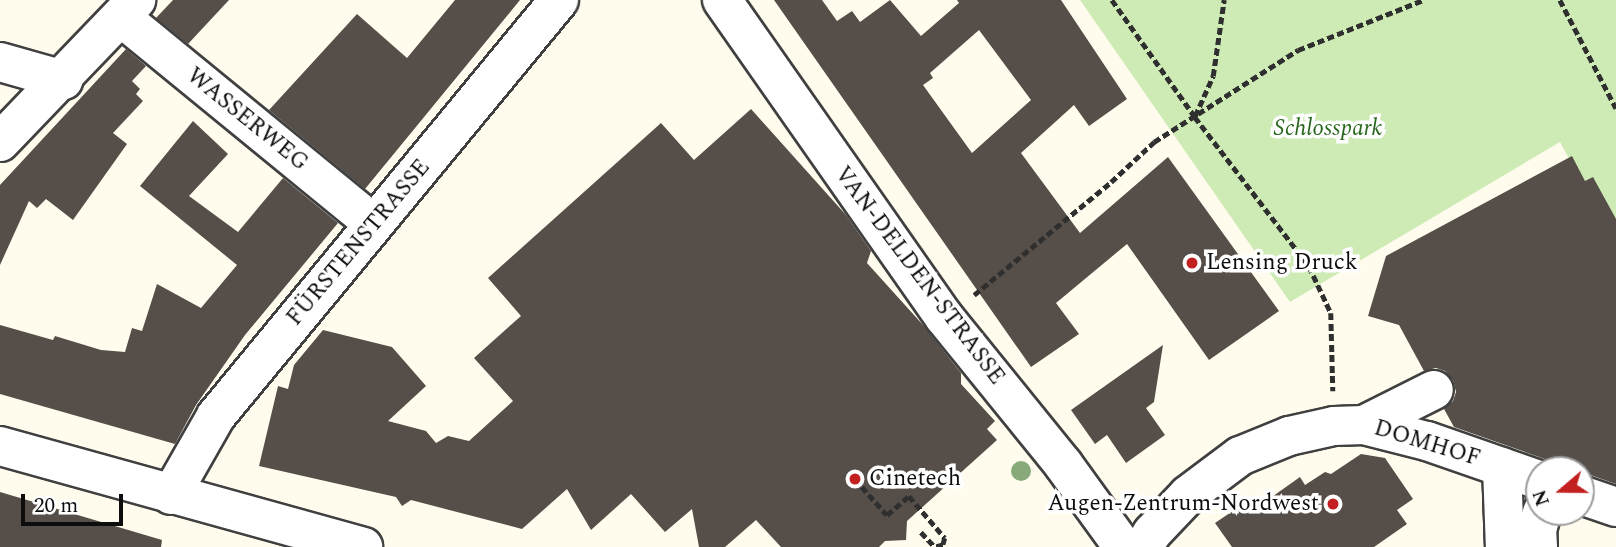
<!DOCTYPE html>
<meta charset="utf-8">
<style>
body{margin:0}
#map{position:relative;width:1616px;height:547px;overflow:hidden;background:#fffced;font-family:Spectral,serif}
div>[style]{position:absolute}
.green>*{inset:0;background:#ceebb6}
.building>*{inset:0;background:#564f49}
.path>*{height:4.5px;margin-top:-2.25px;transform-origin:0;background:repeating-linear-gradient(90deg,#2f2f2f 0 7px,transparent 0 10.5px)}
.roads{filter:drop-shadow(2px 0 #404040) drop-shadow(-2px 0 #404040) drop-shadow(0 2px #404040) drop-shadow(0 -2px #404040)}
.minor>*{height:38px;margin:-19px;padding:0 19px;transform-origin:19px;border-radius:19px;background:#fff}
.trees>*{width:20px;height:20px;margin:-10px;border-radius:50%;background:#88aa7a}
.dots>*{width:19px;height:19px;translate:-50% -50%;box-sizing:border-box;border:4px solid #fff;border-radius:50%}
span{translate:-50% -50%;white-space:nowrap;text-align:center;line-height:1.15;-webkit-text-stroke:7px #fff;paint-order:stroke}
.street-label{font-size:23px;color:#0d0d0d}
.park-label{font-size:23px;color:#27671b;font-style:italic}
.poi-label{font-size:23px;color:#0d0d0d}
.left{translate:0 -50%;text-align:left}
.right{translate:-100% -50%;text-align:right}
.north{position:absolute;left:1525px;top:456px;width:70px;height:70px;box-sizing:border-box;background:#fff;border:2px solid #9e9e9e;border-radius:50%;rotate:250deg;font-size:19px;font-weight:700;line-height:28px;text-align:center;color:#0d0d0d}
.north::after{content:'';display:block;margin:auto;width:24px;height:32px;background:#c22120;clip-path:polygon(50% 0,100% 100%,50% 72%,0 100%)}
.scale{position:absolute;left:21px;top:494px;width:102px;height:32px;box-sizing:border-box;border:4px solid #0d0d0d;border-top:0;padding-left:9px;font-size:21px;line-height:24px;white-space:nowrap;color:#0d0d0d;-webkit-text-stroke:5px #fff;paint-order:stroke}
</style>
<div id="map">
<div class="green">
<div style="clip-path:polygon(1080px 0,1616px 0,1616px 246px,1560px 142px,1290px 302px)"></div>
</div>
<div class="building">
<div style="clip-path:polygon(173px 0,229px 0,188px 44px,156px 18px)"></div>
<div style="clip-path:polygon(455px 0,520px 0,365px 189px,269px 110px,357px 14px,407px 58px)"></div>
<div style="clip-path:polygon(evenodd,774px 0,822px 0,837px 21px,852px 11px,860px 22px,890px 0,921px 36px,959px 3px,957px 0,1061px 0,1127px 99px,1089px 126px,1074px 105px,1021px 153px,1080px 233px,1168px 157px,1279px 311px,1209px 360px,1127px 244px,1056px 303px,1079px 334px,1031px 367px,774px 0,979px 30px,1031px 100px,972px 153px,923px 85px,933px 78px,930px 73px,979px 30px)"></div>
<div style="clip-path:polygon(126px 49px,146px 66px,132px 81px,140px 89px,136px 94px,143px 101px,113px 133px,127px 144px,73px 220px,46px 199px,37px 208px,29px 201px,0 265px,0 185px)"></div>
<div style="clip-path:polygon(751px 109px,846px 215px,871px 251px,867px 263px,923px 325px,961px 373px,961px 384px,995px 421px,987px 429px,997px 440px,907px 521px,906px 540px,885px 541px,879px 547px,781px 547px,756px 520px,725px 547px,699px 547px,692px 509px,665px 532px,631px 494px,591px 530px,567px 489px,522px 529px,411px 500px,402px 506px,396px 497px,259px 466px,278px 386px,288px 389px,294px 365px,323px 330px,392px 347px,426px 386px,388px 421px,426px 431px,436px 443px,448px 436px,469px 441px,513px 401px,474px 358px,521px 316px,488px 278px,661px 123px,694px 160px)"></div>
<div style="clip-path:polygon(193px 121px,228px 154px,189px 196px,238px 232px,283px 178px,338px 223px,245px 335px,196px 405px,175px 444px,0 394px,0 325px,53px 340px,55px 336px,101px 350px,125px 352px,132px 328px,142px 331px,157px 284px,201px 308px,237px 265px,140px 186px)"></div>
<div style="clip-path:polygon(1572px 156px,1585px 181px,1593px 177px,1616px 219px,1616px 484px,1454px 427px,1444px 409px,1453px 401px,1456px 392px,1453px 380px,1445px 371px,1436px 368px,1424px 371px,1399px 325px,1368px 316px,1386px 256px)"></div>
<div style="clip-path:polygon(1163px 345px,1154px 402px,1146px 408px,1165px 435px,1126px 463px,1107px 435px,1095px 444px,1071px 410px)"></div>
<div style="clip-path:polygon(1361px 454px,1385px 458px,1413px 499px,1397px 510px,1407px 524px,1374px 547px,1232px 547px,1215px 523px,1249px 500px,1255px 509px,1300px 477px,1305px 485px,1325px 472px,1331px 474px)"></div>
<div style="clip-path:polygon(0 492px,162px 540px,161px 547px,0 547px)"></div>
</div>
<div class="path">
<div style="left:1112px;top:0;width:143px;rotate:54.6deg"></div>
<div style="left:1195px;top:117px;width:188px;rotate:52.6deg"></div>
<div style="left:1309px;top:266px;width:52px;rotate:64.9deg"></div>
<div style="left:1331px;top:313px;width:78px;rotate:88.5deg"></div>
<div style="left:1560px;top:0;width:122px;rotate:62.6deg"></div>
<div style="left:1195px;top:116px;width:44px;rotate:-65.8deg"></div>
<div style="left:1213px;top:76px;width:77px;rotate:-81.8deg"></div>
<div style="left:974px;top:295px;width:178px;rotate:-39.5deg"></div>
<div style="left:1111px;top:182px;width:59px;rotate:-42.9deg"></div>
<div style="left:1154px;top:142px;width:171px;rotate:-32.6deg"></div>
<div style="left:1298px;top:50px;width:135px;rotate:-21.8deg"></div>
<div style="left:855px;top:479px;width:48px;rotate:48.4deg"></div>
<div style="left:887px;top:515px;width:29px;rotate:-41deg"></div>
<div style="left:909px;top:496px;width:55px;rotate:49.4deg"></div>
<div style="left:945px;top:538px;width:7px;rotate:106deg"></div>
<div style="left:943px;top:545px;width:7px;rotate:164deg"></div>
<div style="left:921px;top:532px;width:21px;rotate:47deg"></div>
</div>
<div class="roads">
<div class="minor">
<div style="left:722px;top:0;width:387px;rotate:55deg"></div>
<div style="left:944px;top:317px;width:189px;rotate:51deg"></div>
<div style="left:1063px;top:464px;width:102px;rotate:54.1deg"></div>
<div style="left:121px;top:17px;width:325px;rotate:39.3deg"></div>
<div style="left:0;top:62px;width:66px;rotate:15.9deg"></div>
<div style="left:0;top:142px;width:197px;rotate:-46.2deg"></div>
<div style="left:1364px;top:425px;width:78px;rotate:-26.6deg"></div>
<div style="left:0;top:446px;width:377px;rotate:15.5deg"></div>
<div style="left:1502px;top:467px;width:80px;rotate:87.9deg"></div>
<div style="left:171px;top:495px;width:91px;rotate:-60.3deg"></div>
<div style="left:216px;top:416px;width:539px;rotate:-50.49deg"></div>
<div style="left:1581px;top:495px;width:37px;rotate:19deg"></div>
<div style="left:1143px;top:547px;width:17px;rotate:-57deg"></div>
<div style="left:1152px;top:533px;width:52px;rotate:-46.5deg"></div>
<div style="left:1188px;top:495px;width:65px;rotate:-36.9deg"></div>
<div style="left:1240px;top:456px;width:53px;rotate:-22.2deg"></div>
<div style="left:1289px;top:436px;width:46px;rotate:-12.5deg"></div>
<div style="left:1334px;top:426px;width:30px;rotate:-2deg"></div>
<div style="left:1364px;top:425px;width:65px;rotate:14.3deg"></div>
<div style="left:1427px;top:441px;width:119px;rotate:19.2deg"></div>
<div style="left:1538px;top:547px;width:17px;rotate:-93deg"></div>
<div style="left:1537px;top:530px;width:19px;rotate:-74deg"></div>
</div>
</div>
<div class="trees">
<div style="left:1021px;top:471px"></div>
</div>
<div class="dots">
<div style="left:1192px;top:263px;background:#c22120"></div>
<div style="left:855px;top:479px;background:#c22120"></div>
<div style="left:1333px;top:504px;background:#c22120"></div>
</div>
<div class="street-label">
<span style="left:247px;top:120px;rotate:39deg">WASSERWEG</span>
<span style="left:359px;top:243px;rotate:-50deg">FÜRSTENSTRASSE</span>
<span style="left:919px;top:276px;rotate:53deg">VAN-DELDEN-STRASSE</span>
<span style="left:1427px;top:444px;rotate:17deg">DOMHOF</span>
</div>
<div class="park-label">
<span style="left:1328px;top:129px">Schlosspark</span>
</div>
<div class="poi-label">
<span class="left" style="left:1206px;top:263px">Lensing Druck</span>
<span class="left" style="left:869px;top:479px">Cinetech</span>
<span class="right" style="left:1319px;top:504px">Augen-Zentrum-Nordwest</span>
</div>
<div class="north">N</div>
<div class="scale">20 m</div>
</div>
